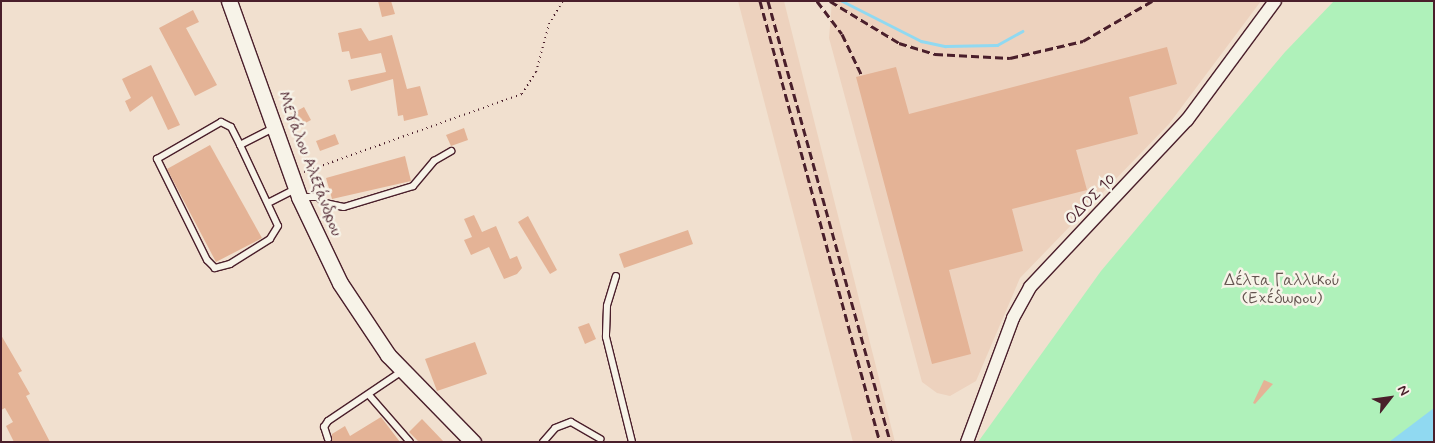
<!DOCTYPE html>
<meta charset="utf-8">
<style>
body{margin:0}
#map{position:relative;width:1435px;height:443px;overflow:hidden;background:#f1e0cf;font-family:Mynerve,sans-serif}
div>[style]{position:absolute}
.built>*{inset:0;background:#edd2be}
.green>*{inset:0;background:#aff1ba}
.water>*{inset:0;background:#90d9f1}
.stream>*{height:3px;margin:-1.5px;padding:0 1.5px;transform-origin:1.5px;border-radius:1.5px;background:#90d9f1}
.building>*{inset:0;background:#e4b396}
.path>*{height:2px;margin-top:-1px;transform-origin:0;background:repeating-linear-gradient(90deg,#4a1f2b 0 1px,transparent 0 5px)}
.roads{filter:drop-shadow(1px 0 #4a1f2b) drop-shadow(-1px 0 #4a1f2b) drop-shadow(0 1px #4a1f2b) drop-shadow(0 -1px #4a1f2b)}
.service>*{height:6px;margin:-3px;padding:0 3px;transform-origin:3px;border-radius:3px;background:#f7f3e8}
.minor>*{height:12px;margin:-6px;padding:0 6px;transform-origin:6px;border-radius:6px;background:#f7f3e8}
.tertiary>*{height:15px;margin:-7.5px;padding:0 7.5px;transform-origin:7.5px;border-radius:7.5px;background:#f7f3e8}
.rail>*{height:3px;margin-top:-1.5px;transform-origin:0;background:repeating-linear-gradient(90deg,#4a1f2b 0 8px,transparent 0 12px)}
span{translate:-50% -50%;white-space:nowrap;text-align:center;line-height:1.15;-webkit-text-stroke:5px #f7f3e8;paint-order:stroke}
.street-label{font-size:16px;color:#4a1f2b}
.park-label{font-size:16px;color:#63544f}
.frame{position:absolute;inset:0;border:2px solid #4a1f2b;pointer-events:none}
.north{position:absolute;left:1365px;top:373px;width:50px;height:50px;-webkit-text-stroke:4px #f7f3e8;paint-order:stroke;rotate:60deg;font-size:14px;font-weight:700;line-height:20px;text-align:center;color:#4a1f2b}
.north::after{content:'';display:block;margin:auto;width:18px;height:22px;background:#4a1f2b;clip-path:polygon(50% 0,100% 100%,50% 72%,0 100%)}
</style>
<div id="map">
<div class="built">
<div style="clip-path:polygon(738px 1px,784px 1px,895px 442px,853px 442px)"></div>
<div style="clip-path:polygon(832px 1px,1261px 1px,1169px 124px,1020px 278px,976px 381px,950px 396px,937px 393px,922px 382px,829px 38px)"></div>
</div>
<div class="green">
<div style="clip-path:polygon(1334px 1px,1434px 1px,1434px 442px,978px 442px,1101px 271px,1285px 52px)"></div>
</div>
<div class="water">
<div style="clip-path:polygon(1434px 408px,1434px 442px,1389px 442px)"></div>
</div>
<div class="stream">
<div style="left:842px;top:1px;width:89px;rotate:26.9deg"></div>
<div style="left:921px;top:41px;width:25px;rotate:12deg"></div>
<div style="left:945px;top:46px;width:52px;rotate:-1.1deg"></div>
<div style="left:997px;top:45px;width:29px;rotate:-29deg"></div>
</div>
<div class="building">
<div style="clip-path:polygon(378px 1px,391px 1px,395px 14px,382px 17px)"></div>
<div style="clip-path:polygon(193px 10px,199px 22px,186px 28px,217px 85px,195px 96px,159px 28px)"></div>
<div style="clip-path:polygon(361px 28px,369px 41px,392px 35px,407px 89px,420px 86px,428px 115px,404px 121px,403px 115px,398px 116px,393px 79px,351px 91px,348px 80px,386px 72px,381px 53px,351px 59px,349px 51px,342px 52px,338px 33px)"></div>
<div style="clip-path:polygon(1167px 47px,1177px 84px,1129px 97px,1138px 134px,1076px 150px,1087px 190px,1012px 209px,1023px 251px,949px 270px,971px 354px,932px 364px,856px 77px,896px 67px,909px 114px)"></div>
<div style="clip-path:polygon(151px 65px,180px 125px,168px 130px,152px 96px,130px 112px,125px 101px,131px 98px,122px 79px)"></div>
<div style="clip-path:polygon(304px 107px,311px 120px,294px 129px,288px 116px)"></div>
<div style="clip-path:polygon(464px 128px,468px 140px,451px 146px,446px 135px)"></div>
<div style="clip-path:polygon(335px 134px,339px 144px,320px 151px,316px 141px)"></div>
<div style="clip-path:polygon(210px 145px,262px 238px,216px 262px,167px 169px)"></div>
<div style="clip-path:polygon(405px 156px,411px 181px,332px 199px,326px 178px)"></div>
<div style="clip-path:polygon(474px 215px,482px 232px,496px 226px,510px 259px,517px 256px,522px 268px,517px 274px,504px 279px,489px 247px,471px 255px,464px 240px,472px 237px,464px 219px)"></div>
<div style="clip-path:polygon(528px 216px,557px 270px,550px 274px,518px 222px)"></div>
<div style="clip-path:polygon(688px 230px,693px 244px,624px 268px,619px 254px)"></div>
<div style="clip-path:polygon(589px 323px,596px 339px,585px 344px,578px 327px)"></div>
<div style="clip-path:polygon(1px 335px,22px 371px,18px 373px,30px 394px,26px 396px,50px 442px,14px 442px,6px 426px,13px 422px,5px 408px,1px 410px)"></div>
<div style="clip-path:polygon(475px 342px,487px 374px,437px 391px,425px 359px)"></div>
<div style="clip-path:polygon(1264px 380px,1273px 384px,1255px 404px,1253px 403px)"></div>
<div style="clip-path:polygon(381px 417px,400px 442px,332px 442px,332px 434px,345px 426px,350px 436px)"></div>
<div style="clip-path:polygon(422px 419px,444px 442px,419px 442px,409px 432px)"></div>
</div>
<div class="path">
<div style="left:304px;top:172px;width:232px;rotate:-19.7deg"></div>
<div style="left:522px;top:94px;width:26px;rotate:-58deg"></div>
<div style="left:536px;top:72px;width:50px;rotate:-74.8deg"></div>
<div style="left:549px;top:24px;width:27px;rotate:-59deg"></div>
</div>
<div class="roads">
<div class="service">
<div style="left:240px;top:145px;width:89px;rotate:64.9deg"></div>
<div style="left:278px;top:226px;width:15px;rotate:122deg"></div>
<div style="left:270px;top:239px;width:47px;rotate:148deg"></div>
<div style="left:230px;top:264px;width:16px;rotate:165deg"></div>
<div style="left:215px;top:268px;width:11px;rotate:-135deg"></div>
<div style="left:207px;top:260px;width:113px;rotate:-116.3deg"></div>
<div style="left:157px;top:159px;width:74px;rotate:-30deg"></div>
<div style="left:221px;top:122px;width:11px;rotate:27deg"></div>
<div style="left:231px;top:127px;width:20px;rotate:63deg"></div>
<div style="left:240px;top:145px;width:38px;rotate:-27deg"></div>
<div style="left:300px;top:197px;width:18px"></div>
<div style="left:318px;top:197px;width:9px;rotate:41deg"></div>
<div style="left:325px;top:203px;width:19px;rotate:12deg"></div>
<div style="left:344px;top:207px;width:72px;rotate:-16.9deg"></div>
<div style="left:413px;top:186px;width:33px;rotate:-50deg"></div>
<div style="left:434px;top:161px;width:20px;rotate:-30deg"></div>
<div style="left:270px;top:202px;width:28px;rotate:-27deg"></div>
<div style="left:616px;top:276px;width:31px;rotate:107deg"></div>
<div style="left:607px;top:306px;width:31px;rotate:92deg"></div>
<div style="left:606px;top:337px;width:108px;rotate:76.1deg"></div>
<div style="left:369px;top:395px;width:62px;rotate:48.9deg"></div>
<div style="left:328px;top:439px;width:13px;rotate:-108deg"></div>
<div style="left:324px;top:427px;width:7px;rotate:-56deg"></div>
<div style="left:328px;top:421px;width:89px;rotate:-34deg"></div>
<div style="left:543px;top:442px;width:18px;rotate:-49deg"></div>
<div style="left:555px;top:428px;width:17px;rotate:-21deg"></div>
<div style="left:571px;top:422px;width:34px;rotate:30deg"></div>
</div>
<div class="minor">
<div style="left:967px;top:442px;width:132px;rotate:-69.6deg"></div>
<div style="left:1013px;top:318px;width:35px;rotate:-61deg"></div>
<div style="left:1030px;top:287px;width:229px;rotate:-46.8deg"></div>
<div style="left:1187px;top:120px;width:148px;rotate:-53.5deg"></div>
</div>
<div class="tertiary">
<div style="left:229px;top:1px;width:208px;rotate:70.3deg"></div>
<div style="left:299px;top:197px;width:95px;rotate:64.5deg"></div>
<div style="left:340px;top:283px;width:87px;rotate:56.3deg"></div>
<div style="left:388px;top:355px;width:122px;rotate:45.7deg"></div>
</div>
</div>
<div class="rail">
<div style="left:760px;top:1px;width:457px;rotate:74.8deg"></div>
<div style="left:768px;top:1px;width:458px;rotate:74.5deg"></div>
<div style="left:817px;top:1px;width:41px;rotate:52.9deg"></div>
<div style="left:842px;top:34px;width:47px;rotate:64.5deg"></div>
<div style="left:830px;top:1px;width:81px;rotate:31.3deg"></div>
<div style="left:899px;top:43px;width:38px;rotate:17deg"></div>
<div style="left:935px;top:54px;width:75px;rotate:3.1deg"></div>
<div style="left:1010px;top:58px;width:75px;rotate:-13.1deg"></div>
<div style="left:1083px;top:41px;width:80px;rotate:-30.1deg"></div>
</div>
<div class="street-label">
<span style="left:309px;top:164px;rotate:69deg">Μεγάλου Αλεξάνδρου</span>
<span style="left:1091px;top:200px;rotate:-45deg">ΟΔΟΣ 10</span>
</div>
<div class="park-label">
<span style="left:1282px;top:290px">Δέλτα Γαλλικού<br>(Εχέδωρου)</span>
</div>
<div class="frame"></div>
<div class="north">N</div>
</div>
